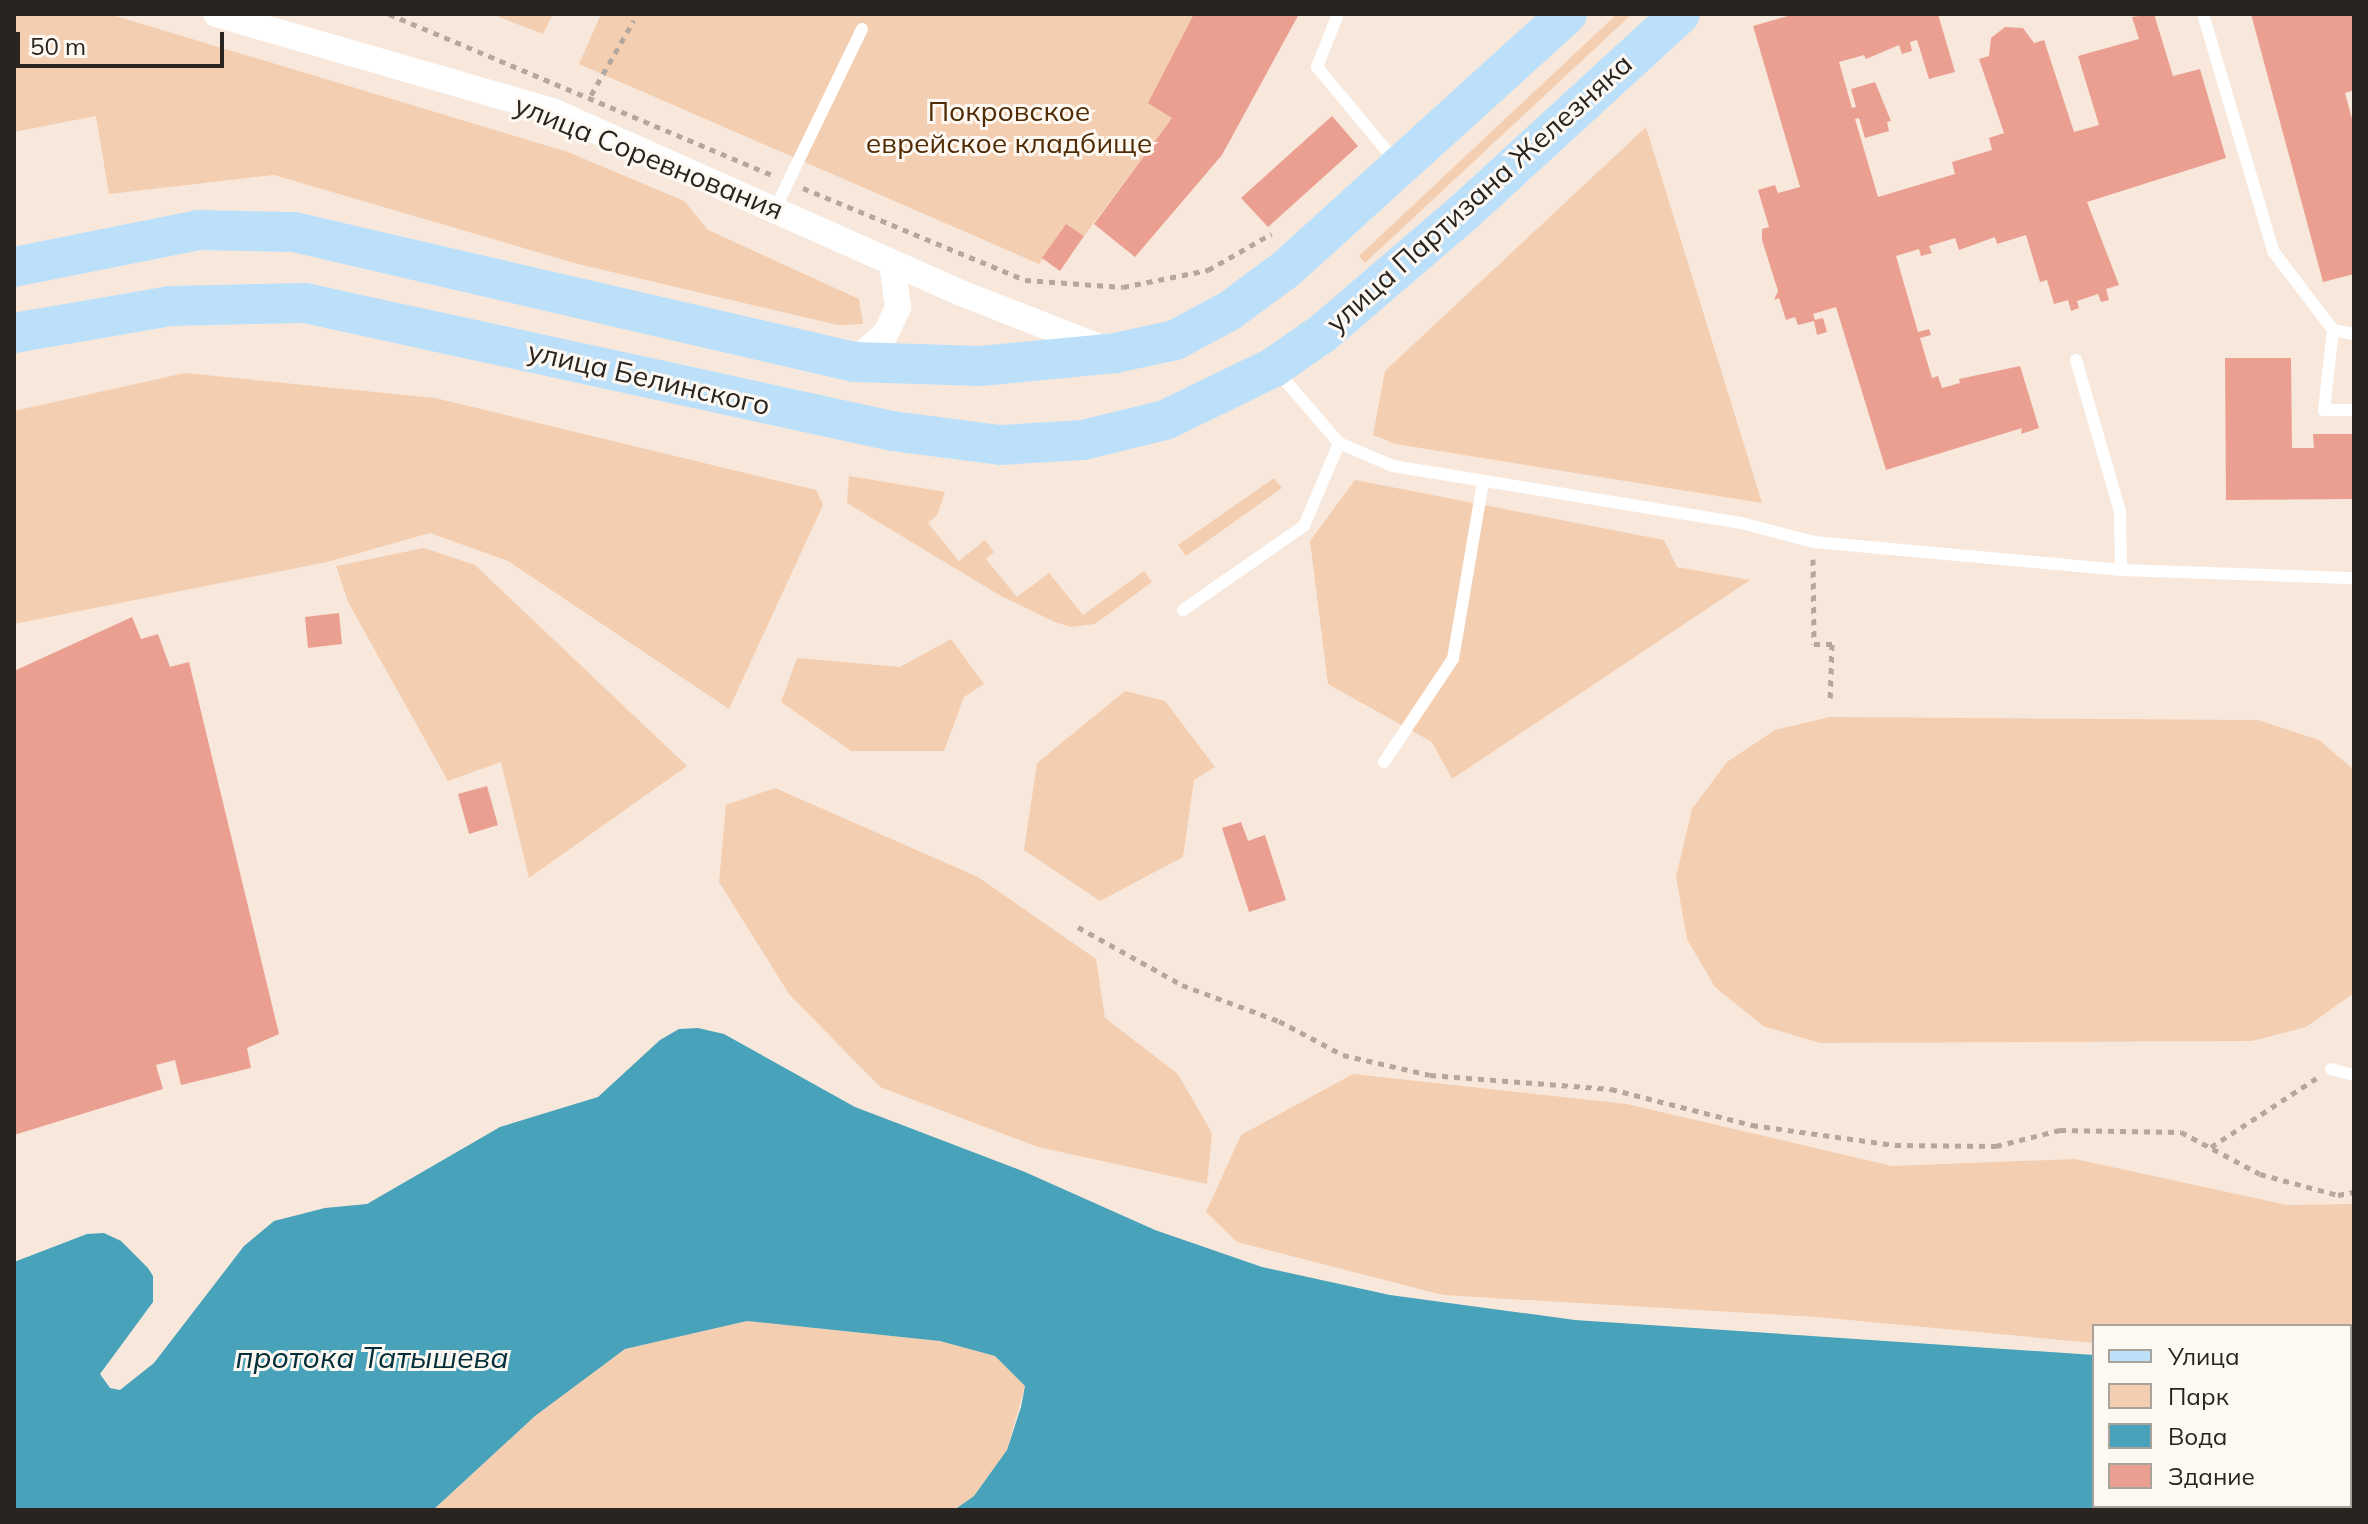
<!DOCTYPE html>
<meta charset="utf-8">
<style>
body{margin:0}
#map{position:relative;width:2368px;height:1524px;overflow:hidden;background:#f8e8dc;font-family:Mulish,sans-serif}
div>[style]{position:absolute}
.green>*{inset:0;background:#f4ceb0}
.water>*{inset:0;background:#47a2ba}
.building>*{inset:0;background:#ea9f91}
.path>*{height:5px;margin-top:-2.5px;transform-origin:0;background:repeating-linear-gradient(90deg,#b4a79d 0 6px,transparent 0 12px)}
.service>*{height:12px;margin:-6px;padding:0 6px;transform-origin:6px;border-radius:6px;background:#fff}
.minor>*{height:26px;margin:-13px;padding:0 13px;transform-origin:13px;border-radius:13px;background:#fff}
.primary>*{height:40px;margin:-20px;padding:0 20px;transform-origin:20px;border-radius:20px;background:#bde0fa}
span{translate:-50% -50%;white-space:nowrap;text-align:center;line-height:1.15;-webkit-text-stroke:6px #fef8f3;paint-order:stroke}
.park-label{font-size:28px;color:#502b04}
.street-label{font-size:28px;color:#29241f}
.water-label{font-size:30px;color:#032f3a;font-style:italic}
.frame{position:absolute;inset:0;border:16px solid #29241f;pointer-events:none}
.legend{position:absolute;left:2092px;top:1324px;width:260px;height:184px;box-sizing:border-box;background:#fef8f3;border:2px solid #a9a39e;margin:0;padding:10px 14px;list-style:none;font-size:24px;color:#29241f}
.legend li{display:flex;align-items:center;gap:16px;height:40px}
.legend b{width:40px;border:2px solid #a9a39e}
.scale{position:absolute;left:16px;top:32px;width:208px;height:36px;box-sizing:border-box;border:4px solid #29241f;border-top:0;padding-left:10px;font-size:24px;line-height:28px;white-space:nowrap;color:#29241f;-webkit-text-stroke:6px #fef8f3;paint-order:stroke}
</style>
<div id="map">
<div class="green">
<div style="clip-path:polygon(14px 14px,109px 14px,568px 152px,684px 201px,708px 230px,859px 299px,863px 324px,838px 325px,578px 264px,274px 175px,109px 194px,96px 116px,14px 132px)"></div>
<div style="clip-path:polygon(491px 14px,553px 14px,543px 34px)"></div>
<div style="clip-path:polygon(601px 14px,1194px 14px,1172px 118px,1084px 236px,1066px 224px,1039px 264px,579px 64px)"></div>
<div style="clip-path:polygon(1617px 14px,1632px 14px,1365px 263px,1359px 256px)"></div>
<div style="clip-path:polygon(1646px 127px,1762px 503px,1396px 444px,1373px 435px,1385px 371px)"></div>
<div style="clip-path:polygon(185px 373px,435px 398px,816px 490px,823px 505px,729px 709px,508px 561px,430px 533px,327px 562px,14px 624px,14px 411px)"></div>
<div style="clip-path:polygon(849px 476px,945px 492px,937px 515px,928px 523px,959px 561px,985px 540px,994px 552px,986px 559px,1017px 597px,1049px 573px,1083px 615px,1144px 571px,1152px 582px,1095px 624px,1071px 627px,1055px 622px,1001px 596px,847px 503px)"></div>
<div style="clip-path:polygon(1274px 478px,1282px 488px,1186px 556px,1178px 545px)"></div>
<div style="clip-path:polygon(1355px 480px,1664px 540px,1677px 567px,1750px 580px,1452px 779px,1432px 742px,1328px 684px,1310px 541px)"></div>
<div style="clip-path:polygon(424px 548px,475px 565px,687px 766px,529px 878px,501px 762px,448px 781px,348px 602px,336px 566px)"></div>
<div style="clip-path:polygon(951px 639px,984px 684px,964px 697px,944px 751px,851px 751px,781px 702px,797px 658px,900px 667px)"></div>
<div style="clip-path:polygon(1125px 691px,1165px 701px,1215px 767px,1194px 780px,1183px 857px,1100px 901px,1024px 850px,1037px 763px)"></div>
<div style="clip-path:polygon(1830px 717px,2258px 720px,2319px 740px,2354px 770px,2354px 993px,2306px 1027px,2252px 1041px,1820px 1043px,1763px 1026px,1715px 987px,1687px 939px,1676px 877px,1692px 809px,1727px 762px,1775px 730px)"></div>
<div style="clip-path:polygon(775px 788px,978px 877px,1096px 959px,1105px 1018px,1178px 1074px,1212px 1133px,1207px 1184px,1038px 1147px,880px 1087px,789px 994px,719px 882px,726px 805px)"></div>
<div style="clip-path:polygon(1353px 1074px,1627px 1104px,1892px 1166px,2075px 1159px,2287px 1205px,2354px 1204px,2354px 1365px,2350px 1326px,2094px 1326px,2094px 1343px,1817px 1317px,1443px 1295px,1237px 1242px,1206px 1212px,1241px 1135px)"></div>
<div style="clip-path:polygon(747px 1321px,940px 1341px,995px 1356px,1025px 1386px,1007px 1450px,974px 1496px,954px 1510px,433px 1510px,535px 1416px,625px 1349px)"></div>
</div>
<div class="water">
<div style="clip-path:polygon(698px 1028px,724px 1034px,855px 1107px,1025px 1172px,1155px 1230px,1262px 1267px,1390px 1295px,1575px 1320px,2094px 1355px,2094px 1506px,2350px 1506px,2350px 1373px,2354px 1374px,2354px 1510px,954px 1510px,974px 1496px,1007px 1450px,1021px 1407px,1025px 1386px,995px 1356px,940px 1341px,747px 1321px,625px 1349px,535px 1416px,433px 1510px,14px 1510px,14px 1262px,87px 1234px,104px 1233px,121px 1241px,148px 1268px,153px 1276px,153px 1302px,100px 1374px,110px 1388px,120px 1390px,154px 1363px,244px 1246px,274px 1221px,325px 1208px,367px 1204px,500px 1127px,598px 1097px,660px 1040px,679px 1029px)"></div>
</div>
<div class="building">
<div style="clip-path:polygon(1194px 14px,1299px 14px,1222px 155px,1135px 257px,1094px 224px,1172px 118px,1148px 103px)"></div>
<div style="clip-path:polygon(1795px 14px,1938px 14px,1955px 72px,1929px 79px,1917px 40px,1910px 42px,1912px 51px,1902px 54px,1899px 45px,1866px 59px,1864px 55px,1839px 62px,1852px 108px,1856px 107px,1851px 89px,1875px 82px,1891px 121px,1887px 122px,1889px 131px,1865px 138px,1859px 118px,1855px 119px,1878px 197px,1955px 174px,1952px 162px,1992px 150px,1989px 138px,2004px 133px,1979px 59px,1989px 56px,1991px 38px,2005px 27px,2023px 28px,2034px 43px,2044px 40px,2074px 132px,2099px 125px,2078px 56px,2139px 39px,2132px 17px,2154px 14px,2173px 76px,2200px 69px,2226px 158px,2087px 202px,2119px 285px,2106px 289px,2109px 300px,2101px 302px,2098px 294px,2077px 301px,2079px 308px,2071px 311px,2068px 300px,2054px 304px,2047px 280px,2040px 282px,2026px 235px,1997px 244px,1995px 237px,1959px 250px,1955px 238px,1929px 246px,1932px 253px,1921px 256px,1919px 249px,1896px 256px,1918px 332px,1929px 329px,1931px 335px,1920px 338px,1932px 378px,1938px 376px,1942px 388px,1960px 383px,1959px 379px,2020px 366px,2039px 428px,2021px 434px,2022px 428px,1886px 470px,1836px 307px,1813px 314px,1815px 320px,1823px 318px,1827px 332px,1817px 335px,1814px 321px,1798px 325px,1795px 317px,1786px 320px,1779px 298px,1774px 300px,1778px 291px,1762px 240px,1762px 229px,1769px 227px,1758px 190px,1775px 185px,1778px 193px,1800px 187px,1753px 26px)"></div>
<div style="clip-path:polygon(2251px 14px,2354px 14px,2354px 90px,2345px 93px,2354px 126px,2354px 274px,2323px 282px)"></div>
<div style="clip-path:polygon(1332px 116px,1358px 146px,1268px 227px,1241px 198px)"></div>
<div style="clip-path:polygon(1066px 224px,1084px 236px,1060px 271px,1042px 258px)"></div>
<div style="clip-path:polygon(2225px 358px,2291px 358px,2292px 448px,2314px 448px,2313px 434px,2354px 434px,2354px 499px,2226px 500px)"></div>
<div style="clip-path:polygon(339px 613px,342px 644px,308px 648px,305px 617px)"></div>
<div style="clip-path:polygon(132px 617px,141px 639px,158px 634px,170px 667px,189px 662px,279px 1034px,247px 1048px,251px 1068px,181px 1085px,175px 1060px,156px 1065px,163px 1089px,14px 1135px,14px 671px)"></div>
<div style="clip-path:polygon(487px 786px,498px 825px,469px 834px,458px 794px)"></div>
<div style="clip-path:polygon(1241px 822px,1248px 841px,1265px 835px,1286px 900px,1249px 912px,1222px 828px)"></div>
</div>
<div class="path">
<div style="left:389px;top:14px;width:415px;rotate:22.8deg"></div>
<div style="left:591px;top:95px;width:86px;rotate:-60.2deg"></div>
<div style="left:803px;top:188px;width:240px;rotate:22.5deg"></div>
<div style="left:1025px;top:280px;width:98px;rotate:4.1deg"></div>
<div style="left:1123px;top:287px;width:87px;rotate:-11.3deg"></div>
<div style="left:1208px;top:270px;width:73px;rotate:-29.7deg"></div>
<div style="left:1813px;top:559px;width:85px;rotate:89.3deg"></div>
<div style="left:1814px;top:644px;width:18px"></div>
<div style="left:1832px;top:644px;width:59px;rotate:91.9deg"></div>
<div style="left:1078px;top:927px;width:119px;rotate:29.1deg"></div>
<div style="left:1182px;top:985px;width:103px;rotate:20.4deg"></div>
<div style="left:1279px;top:1021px;width:72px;rotate:28deg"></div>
<div style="left:1343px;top:1055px;width:89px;rotate:12.9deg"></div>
<div style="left:1430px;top:1075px;width:182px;rotate:4.4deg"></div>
<div style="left:1611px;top:1089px;width:146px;rotate:14.3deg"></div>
<div style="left:1752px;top:1125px;width:144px;rotate:8deg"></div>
<div style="left:1895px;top:1145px;width:101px;rotate:0.6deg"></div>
<div style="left:1996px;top:1146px;width:66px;rotate:-14deg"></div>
<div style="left:2060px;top:1130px;width:121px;rotate:0.9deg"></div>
<div style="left:2181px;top:1132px;width:89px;rotate:28deg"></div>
<div style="left:2260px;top:1174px;width:81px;rotate:15.1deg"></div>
<div style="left:2338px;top:1195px;width:16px;rotate:-11deg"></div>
<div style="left:2211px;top:1147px;width:126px;rotate:-33.1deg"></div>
</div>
<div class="service">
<div style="left:1338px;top:14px;width:57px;rotate:111.6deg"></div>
<div style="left:1317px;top:67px;width:125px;rotate:50.2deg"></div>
<div style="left:2203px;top:14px;width:247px;rotate:73.5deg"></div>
<div style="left:2273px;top:251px;width:99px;rotate:52.8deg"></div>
<div style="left:2333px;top:330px;width:21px;rotate:11deg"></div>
<div style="left:775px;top:209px;width:200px;rotate:-64.2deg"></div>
<div style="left:2333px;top:330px;width:81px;rotate:96.4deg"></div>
<div style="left:2324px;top:410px;width:30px"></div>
<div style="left:2076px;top:360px;width:157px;rotate:73.8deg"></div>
<div style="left:2120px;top:511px;width:59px;rotate:89deg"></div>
<div style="left:1276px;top:370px;width:96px;rotate:49.2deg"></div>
<div style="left:1339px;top:443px;width:59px;rotate:23.1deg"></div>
<div style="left:1393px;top:466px;width:353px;rotate:9.3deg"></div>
<div style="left:1741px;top:523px;width:75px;rotate:14.6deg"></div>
<div style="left:1814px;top:542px;width:308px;rotate:5.2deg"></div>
<div style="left:2121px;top:570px;width:233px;rotate:2deg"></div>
<div style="left:1183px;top:610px;width:147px;rotate:-34.8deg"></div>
<div style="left:1304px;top:526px;width:90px;rotate:-67.1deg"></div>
<div style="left:1384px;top:762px;width:124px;rotate:-56.2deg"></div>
<div style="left:1453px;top:659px;width:180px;rotate:-80.4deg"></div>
<div style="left:2331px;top:1069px;width:24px;rotate:15deg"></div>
</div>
<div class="minor">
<div style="left:216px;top:14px;width:350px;rotate:16.1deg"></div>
<div style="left:552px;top:111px;width:448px;rotate:24deg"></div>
<div style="left:961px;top:293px;width:155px;rotate:21.3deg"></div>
<div style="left:854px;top:362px;width:43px;rotate:-42.2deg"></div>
<div style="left:886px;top:333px;width:29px;rotate:-65deg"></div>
<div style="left:898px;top:307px;width:44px;rotate:-97.8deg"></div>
</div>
<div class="primary">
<div style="left:14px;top:267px;width:189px;rotate:-11.3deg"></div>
<div style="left:199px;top:230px;width:95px;rotate:1.2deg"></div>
<div style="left:294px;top:232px;width:575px;rotate:13.07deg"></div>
<div style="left:854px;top:362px;width:127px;rotate:1.8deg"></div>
<div style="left:981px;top:366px;width:135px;rotate:-5.5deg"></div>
<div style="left:1115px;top:353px;width:61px;rotate:-12.2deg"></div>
<div style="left:1175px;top:340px;width:61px;rotate:-28.2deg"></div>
<div style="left:1229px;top:311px;width:71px;rotate:-36.4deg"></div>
<div style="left:1286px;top:269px;width:379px;rotate:-42.2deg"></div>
<div style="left:14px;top:333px;width:159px;rotate:-9.8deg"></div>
<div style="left:171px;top:306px;width:134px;rotate:-1.3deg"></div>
<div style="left:305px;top:303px;width:601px;rotate:12.3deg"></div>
<div style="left:892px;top:431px;width:109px;rotate:7.4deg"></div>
<div style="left:1000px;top:445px;width:83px;rotate:-3.4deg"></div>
<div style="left:1083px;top:440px;width:84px;rotate:-13.7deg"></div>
<div style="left:1165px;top:420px;width:121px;rotate:-25.9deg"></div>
<div style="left:1274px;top:367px;width:60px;rotate:-34.8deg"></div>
<div style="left:1323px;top:333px;width:184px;rotate:-40.6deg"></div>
<div style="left:1463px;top:213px;width:294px;rotate:-42.5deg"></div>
</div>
<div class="park-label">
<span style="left:1009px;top:127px">Покровское<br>еврейское кладбище</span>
</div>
<div class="street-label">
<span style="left:649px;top:157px;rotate:22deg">улица Соревнования</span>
<span style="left:1479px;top:193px;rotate:-42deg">улица Партизана Железняка</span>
<span style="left:649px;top:378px;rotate:13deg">улица Белинского</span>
</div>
<div class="water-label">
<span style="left:372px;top:1357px">протока Татышева</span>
</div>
<div class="frame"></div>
<ul class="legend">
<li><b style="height:10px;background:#bde0fa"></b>Улица</li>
<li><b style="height:22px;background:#f4ceb0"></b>Парк</li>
<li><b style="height:22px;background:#47a2ba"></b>Вода</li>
<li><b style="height:22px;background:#ea9f91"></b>Здание</li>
</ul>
<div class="scale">50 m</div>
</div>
